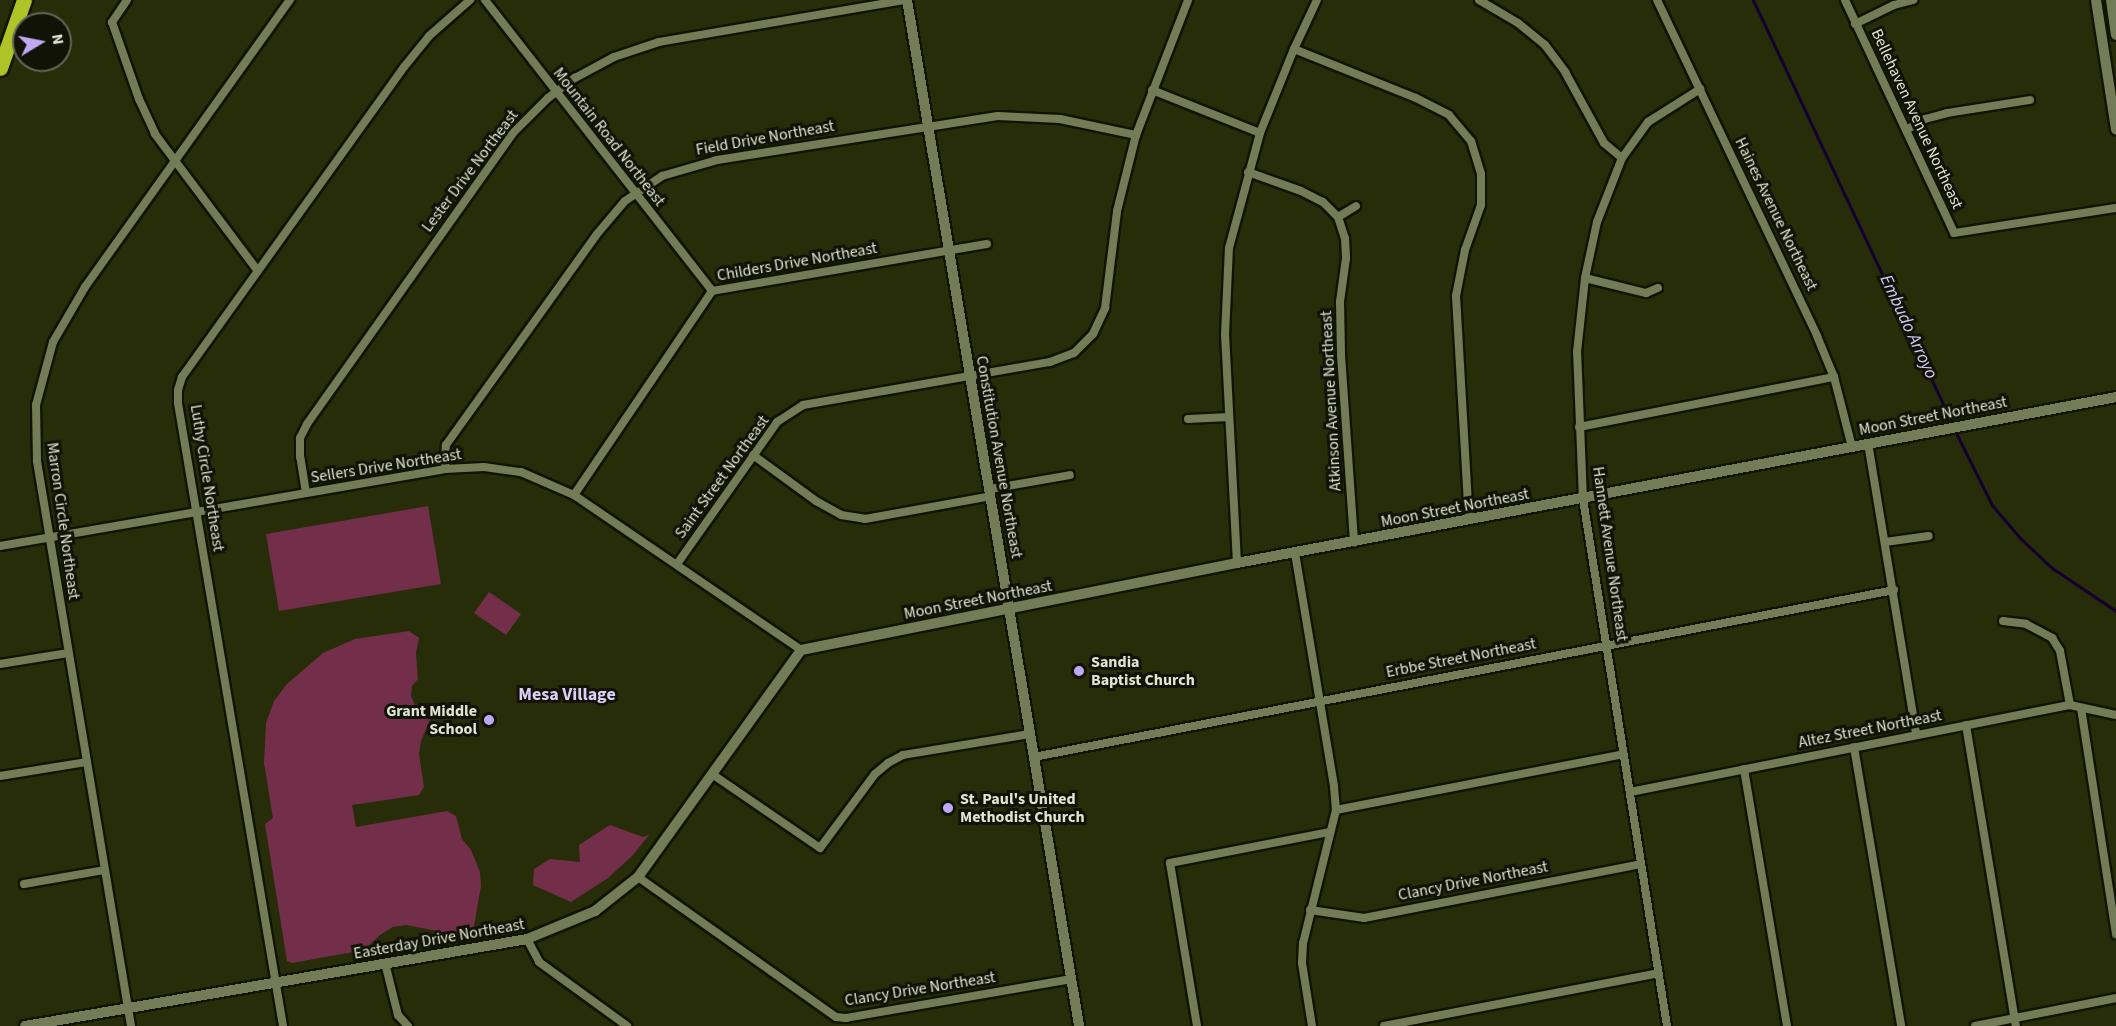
<!DOCTYPE html>
<style>
body{margin:0}
#map{position:relative;width:2116px;height:1026px;overflow:hidden;background:#272c09;font-family:"Source Sans 3",sans-serif}
div>[style]{position:absolute}
.green>*{inset:0;background:#732f4a}
.stream>*{height:3px;margin:-1.5px;padding:0 1.5px;transform-origin:1.5px;border-radius:1.5px;background:#14002f}
.roads{filter:drop-shadow(2px 0 #101400) drop-shadow(-2px 0 #101400) drop-shadow(0 2px #101400) drop-shadow(0 -2px #101400)}
.minor>*{height:8px;margin:-4px;padding:0 4px;transform-origin:4px;border-radius:4px;background:#737b57}
.tertiary>*{height:10px;margin:-5px;padding:0 5px;transform-origin:5px;border-radius:5px;background:#737b57}
.motorway>*{height:15px;margin:-7.5px;padding:0 7.5px;transform-origin:7.5px;border-radius:7.5px;background:#afc426}
.dots>*{width:16px;height:16px;translate:-50% -50%;box-sizing:border-box;border:3px solid #101305;border-radius:50%}
span{translate:-50% -50%;white-space:nowrap;text-align:center;line-height:1.15;-webkit-text-stroke:6px #101305;paint-order:stroke}
.street-label{font-size:16px;color:#e0e5d1}
.poi-label{font-size:16px;color:#e0e5d1;font-weight:700}
.left{translate:0 -50%;text-align:left}
.right{translate:-100% -50%;text-align:right}
.water-label{font-size:18px;color:#d6c9fb;font-style:italic}
.neighbourhood-label{font-size:18px;color:#dcd0fb;font-weight:700}
.north{position:absolute;left:12px;top:12px;width:60px;height:60px;box-sizing:border-box;background:#101305;border:2px solid #636757;border-radius:50%;rotate:80deg;font-size:16px;font-weight:700;line-height:24px;text-align:center;color:#e0e5d1}
.north::after{content:'';display:block;margin:auto;width:21px;height:27px;background:#bfa9f4;clip-path:polygon(50% 0,100% 100%,50% 72%,0 100%)}
</style>
<div id="map">
<div class="green">
<div style="clip-path:polygon(428px 506px,441px 584px,279px 611px,266px 534px)"></div>
<div style="clip-path:polygon(489px 592px,521px 614px,506px 635px,474px 613px)"></div>
<div style="clip-path:polygon(409px 631px,419px 638px,416px 653px,418px 679px,412px 686px,411px 696px,415px 706px,430px 711px,432px 715px,421px 741px,419px 754px,424px 787px,419px 795px,352px 805px,356px 827px,447px 811px,456px 816px,462px 839px,471px 850px,480px 872px,481px 886px,473px 932px,448px 933px,406px 925px,393px 927px,380px 935px,364px 950px,292px 963px,287px 961px,265px 824px,273px 818px,264px 763px,266px 723px,274px 701px,287px 684px,323px 653px,355px 639px)"></div>
<div style="clip-path:polygon(610px 825px,643px 837px,649px 835px,633px 855px,608px 878px,571px 902px,533px 885px,534px 869px,550px 859px,580px 862px,579px 845px)"></div>
</div>
<div class="stream">
<div style="left:1753px;top:0;width:470px;rotate:64.8deg"></div>
<div style="left:1955px;top:431px;width:83px;rotate:63.4deg"></div>
<div style="left:1992px;top:505px;width:43px;rotate:49.7deg"></div>
<div style="left:2020px;top:538px;width:44px;rotate:43.2deg"></div>
<div style="left:2052px;top:568px;width:77px;rotate:33.9deg"></div>
</div>
<div class="roads">
<div class="minor">
<div style="left:127px;top:0;width:27px;rotate:124deg"></div>
<div style="left:112px;top:22px;width:82px;rotate:70.7deg"></div>
<div style="left:139px;top:99px;width:38px;rotate:65deg"></div>
<div style="left:155px;top:134px;width:170px;rotate:53.1deg"></div>
<div style="left:485px;top:0;width:369px;rotate:52deg"></div>
<div style="left:1479px;top:0;width:45px;rotate:30.5deg"></div>
<div style="left:1518px;top:23px;width:35px;rotate:39deg"></div>
<div style="left:1545px;top:45px;width:34px;rotate:53deg"></div>
<div style="left:1565px;top:72px;width:81px;rotate:61.2deg"></div>
<div style="left:1604px;top:143px;width:23px;rotate:40deg"></div>
<div style="left:1657px;top:0;width:372px;rotate:64.5deg"></div>
<div style="left:1817px;top:336px;width:44px;rotate:67.5deg"></div>
<div style="left:1834px;top:377px;width:72px;rotate:75.6deg"></div>
<div style="left:1845px;top:0;width:257px;rotate:64.9deg"></div>
<div style="left:1954px;top:233px;width:164px;rotate:-8.8deg"></div>
<div style="left:1855px;top:24px;width:43px;rotate:-26deg"></div>
<div style="left:1894px;top:5px;width:20px;rotate:-15deg"></div>
<div style="left:1294px;top:49px;width:131px;rotate:21.9deg"></div>
<div style="left:1416px;top:98px;width:37px;rotate:27deg"></div>
<div style="left:1449px;top:115px;width:34px;rotate:50deg"></div>
<div style="left:1471px;top:141px;width:34px;rotate:73deg"></div>
<div style="left:1481px;top:174px;width:31px;rotate:90deg"></div>
<div style="left:1481px;top:205px;width:48px;rotate:109.6deg"></div>
<div style="left:1465px;top:250px;width:47px;rotate:101.1deg"></div>
<div style="left:1456px;top:296px;width:224px;rotate:86.7deg"></div>
<div style="left:1152px;top:90px;width:116px;rotate:21.7deg"></div>
<div style="left:1906px;top:130px;width:22px;rotate:-30deg"></div>
<div style="left:1925px;top:119px;width:23px;rotate:-15deg"></div>
<div style="left:1947px;top:113px;width:84px;rotate:-8.9deg"></div>
<div style="left:1248px;top:172px;width:56px;rotate:19.7deg"></div>
<div style="left:1301px;top:191px;width:25px;rotate:27deg"></div>
<div style="left:1323px;top:202px;width:21px;rotate:45deg"></div>
<div style="left:1338px;top:217px;width:22px;rotate:72deg"></div>
<div style="left:1345px;top:238px;width:20px;rotate:87deg"></div>
<div style="left:1346px;top:258px;width:44px;rotate:97.8deg"></div>
<div style="left:1340px;top:302px;width:53px;rotate:88.9deg"></div>
<div style="left:1341px;top:355px;width:188px;rotate:86deg"></div>
<div style="left:1338px;top:217px;width:21px;rotate:-31deg"></div>
<div style="left:1585px;top:278px;width:63px;rotate:13.8deg"></div>
<div style="left:1646px;top:293px;width:13px;rotate:-23deg"></div>
<div style="left:1188px;top:419px;width:41px;rotate:-2.8deg"></div>
<div style="left:1579px;top:427px;width:260px;rotate:-11.1deg"></div>
<div style="left:1868px;top:443px;width:295px;rotate:80.6deg"></div>
<div style="left:753px;top:455px;width:78px;rotate:36.1deg"></div>
<div style="left:816px;top:501px;width:29px;rotate:29deg"></div>
<div style="left:841px;top:515px;width:24px;rotate:9deg"></div>
<div style="left:865px;top:519px;width:128px;rotate:-10.3deg"></div>
<div style="left:445px;top:469px;width:24px;rotate:-88deg"></div>
<div style="left:446px;top:445px;width:259px;rotate:-54.4deg"></div>
<div style="left:597px;top:234px;width:43px;rotate:-49.7deg"></div>
<div style="left:625px;top:201px;width:45px;rotate:-34deg"></div>
<div style="left:662px;top:176px;width:57px;rotate:-16.2deg"></div>
<div style="left:717px;top:160px;width:284px;rotate:-8.9deg"></div>
<div style="left:998px;top:116px;width:62px;rotate:2.8deg"></div>
<div style="left:1060px;top:119px;width:78px;rotate:11.9deg"></div>
<div style="left:990px;top:489px;width:81px;rotate:-9.9deg"></div>
<div style="left:306px;top:493px;width:36px;rotate:-99deg"></div>
<div style="left:300px;top:457px;width:19px;rotate:-90deg"></div>
<div style="left:300px;top:438px;width:16px;rotate:-63deg"></div>
<div style="left:307px;top:424px;width:357px;rotate:-54.7deg"></div>
<div style="left:513px;top:133px;width:49px;rotate:-45deg"></div>
<div style="left:548px;top:98px;width:34px;rotate:-37deg"></div>
<div style="left:575px;top:78px;width:44px;rotate:-28.3deg"></div>
<div style="left:614px;top:57px;width:47px;rotate:-18.4deg"></div>
<div style="left:659px;top:42px;width:249px;rotate:-9.7deg"></div>
<div style="left:574px;top:495px;width:246px;rotate:-55.9deg"></div>
<div style="left:712px;top:291px;width:279px;rotate:-9.7deg"></div>
<div style="left:1885px;top:542px;width:44px;rotate:-7.8deg"></div>
<div style="left:0;top:546px;width:452px;rotate:-9.8deg"></div>
<div style="left:445px;top:469px;width:39px;rotate:-3deg"></div>
<div style="left:484px;top:467px;width:37px;rotate:8deg"></div>
<div style="left:521px;top:472px;width:58px;rotate:23.5deg"></div>
<div style="left:574px;top:495px;width:275px;rotate:34.3deg"></div>
<div style="left:1295px;top:553px;width:237px;rotate:80.5deg"></div>
<div style="left:1334px;top:787px;width:23px;rotate:85deg"></div>
<div style="left:1336px;top:810px;width:137px;rotate:103.9deg"></div>
<div style="left:1303px;top:943px;width:20px;rotate:93deg"></div>
<div style="left:1302px;top:963px;width:64px;rotate:81deg"></div>
<div style="left:1237px;top:563px;width:228px;rotate:-93deg"></div>
<div style="left:1225px;top:335px;width:87px;rotate:-87.4deg"></div>
<div style="left:1229px;top:248px;width:119px;rotate:-74.9deg"></div>
<div style="left:1260px;top:133px;width:91px;rotate:-68deg"></div>
<div style="left:1294px;top:49px;width:54px;rotate:-64.9deg"></div>
<div style="left:677px;top:564px;width:174px;rotate:-54.8deg"></div>
<div style="left:777px;top:422px;width:31px;rotate:-33deg"></div>
<div style="left:803px;top:405px;width:251px;rotate:-9.9deg"></div>
<div style="left:1050px;top:362px;width:26px;rotate:-21deg"></div>
<div style="left:1074px;top:353px;width:27px;rotate:-45deg"></div>
<div style="left:1093px;top:334px;width:29px;rotate:-65deg"></div>
<div style="left:1105px;top:308px;width:98px;rotate:-82.9deg"></div>
<div style="left:1117px;top:211px;width:78px;rotate:-76deg"></div>
<div style="left:1136px;top:135px;width:145px;rotate:-68.9deg"></div>
<div style="left:2003px;top:621px;width:23px;rotate:7deg"></div>
<div style="left:2026px;top:624px;width:30px;rotate:28deg"></div>
<div style="left:2052px;top:638px;width:15px;rotate:58deg"></div>
<div style="left:2060px;top:651px;width:55px;rotate:79.5deg"></div>
<div style="left:0;top:664px;width:69px;rotate:-9.2deg"></div>
<div style="left:2081px;top:708px;width:229px;rotate:81.2deg"></div>
<div style="left:1966px;top:725px;width:305px;rotate:80.6deg"></div>
<div style="left:1854px;top:747px;width:283px;rotate:80.4deg"></div>
<div style="left:1034px;top:757px;width:876px;rotate:-10.99deg"></div>
<div style="left:1744px;top:769px;width:261px;rotate:80.5deg"></div>
<div style="left:712px;top:774px;width:131px;rotate:34.4deg"></div>
<div style="left:820px;top:848px;width:92px;rotate:-53.4deg"></div>
<div style="left:875px;top:774px;width:17px;rotate:-40deg"></div>
<div style="left:888px;top:763px;width:17px;rotate:-28deg"></div>
<div style="left:903px;top:755px;width:129px;rotate:-9.4deg"></div>
<div style="left:0;top:776px;width:87px;rotate:-9.2deg"></div>
<div style="left:1630px;top:792px;width:449px;rotate:-11.2deg"></div>
<div style="left:2070px;top:705px;width:47px;rotate:12.3deg"></div>
<div style="left:1336px;top:810px;width:293px;rotate:-11deg"></div>
<div style="left:638px;top:877px;width:242px;rotate:35.3deg"></div>
<div style="left:836px;top:1017px;width:10px;rotate:6deg"></div>
<div style="left:846px;top:1018px;width:228px;rotate:-9.8deg"></div>
<div style="left:24px;top:884px;width:81px;rotate:-9.9deg"></div>
<div style="left:1310px;top:910px;width:55px;rotate:8.4deg"></div>
<div style="left:1364px;top:918px;width:282px;rotate:-11deg"></div>
<div style="left:527px;top:939px;width:26px;rotate:62deg"></div>
<div style="left:539px;top:962px;width:109px;rotate:36deg"></div>
<div style="left:385px;top:963px;width:54px;rotate:76deg"></div>
<div style="left:398px;top:1015px;width:15px;rotate:48deg"></div>
<div style="left:131px;top:1026px;width:573px;rotate:-99.45deg"></div>
<div style="left:37px;top:461px;width:56px;rotate:-91deg"></div>
<div style="left:36px;top:405px;width:65px;rotate:-74.9deg"></div>
<div style="left:53px;top:342px;width:64px;rotate:-59.8deg"></div>
<div style="left:85px;top:287px;width:353px;rotate:-54.5deg"></div>
<div style="left:283px;top:1026px;width:632px;rotate:-99.57deg"></div>
<div style="left:178px;top:403px;width:13px;rotate:-90deg"></div>
<div style="left:178px;top:390px;width:14px;rotate:-73deg"></div>
<div style="left:182px;top:377px;width:381px;rotate:-54.4deg"></div>
<div style="left:404px;top:67px;width:40px;rotate:-51deg"></div>
<div style="left:429px;top:36px;width:55px;rotate:-41.3deg"></div>
<div style="left:1197px;top:1026px;width:165px;rotate:-99.4deg"></div>
<div style="left:1170px;top:863px;width:163px;rotate:-11deg"></div>
<div style="left:1384px;top:1026px;width:279px;rotate:-10.9deg"></div>
<div style="left:1667px;top:1026px;width:534px;rotate:-99.06deg"></div>
<div style="left:1583px;top:499px;width:147px;rotate:-92.3deg"></div>
<div style="left:1577px;top:352px;width:74px;rotate:-83.8deg"></div>
<div style="left:1585px;top:278px;width:57px;rotate:-77.9deg"></div>
<div style="left:1597px;top:222px;width:69px;rotate:-68.7deg"></div>
<div style="left:1622px;top:158px;width:44px;rotate:-54.2deg"></div>
<div style="left:1648px;top:122px;width:62px;rotate:-32.4deg"></div>
<div style="left:1975px;top:1026px;width:144px;rotate:-11.2deg"></div>
</div>
<div class="tertiary">
<div style="left:907px;top:0;width:1040px;rotate:80.48deg"></div>
<div style="left:2096px;top:0;width:131px;rotate:81.2deg"></div>
<div style="left:2111px;top:0;width:35px;rotate:82deg"></div>
<div style="left:25px;top:1026px;width:509px;rotate:-9.83deg"></div>
<div style="left:527px;top:939px;width:74px;rotate:-22.4deg"></div>
<div style="left:595px;top:911px;width:55px;rotate:-38.3deg"></div>
<div style="left:638px;top:877px;width:279px;rotate:-54.3deg"></div>
<div style="left:801px;top:650px;width:445px;rotate:-11.3deg"></div>
<div style="left:1237px;top:563px;width:895px;rotate:-10.69deg"></div>
</div>
<div class="motorway">
<div style="left:0;top:68px;width:72px;rotate:-70.6deg"></div>
</div>
</div>
<div class="dots">
<div style="left:1079px;top:671px;background:#bfa9f4"></div>
<div style="left:489px;top:720px;background:#bfa9f4"></div>
<div style="left:948px;top:808px;background:#bfa9f4"></div>
</div>
<div class="street-label">
<span style="left:1917px;top:119px;rotate:65deg">Bellehaven Avenue Northeast</span>
<span style="left:609px;top:137px;rotate:52deg">Mountain Road Northeast</span>
<span style="left:765px;top:138px;rotate:-10deg">Field Drive Northeast</span>
<span style="left:470px;top:171px;rotate:-53deg">Lester Drive Northeast</span>
<span style="left:1776px;top:214px;rotate:64deg">Haines Avenue Northeast</span>
<span style="left:797px;top:262px;rotate:-10deg">Childers Drive Northeast</span>
<span style="left:1331px;top:401px;rotate:-93deg">Atkinson Avenue Northeast</span>
<span style="left:1933px;top:416px;rotate:-11deg">Moon Street Northeast</span>
<span style="left:999px;top:457px;rotate:80deg">Constitution Avenue Northeast</span>
<span style="left:386px;top:466px;rotate:-9deg">Sellers Drive Northeast</span>
<span style="left:722px;top:477px;rotate:-54deg">Saint Street Northeast</span>
<span style="left:207px;top:478px;rotate:81deg">Luthy Circle Northeast</span>
<span style="left:1455px;top:508px;rotate:-11deg">Moon Street Northeast</span>
<span style="left:63px;top:521px;rotate:82deg">Marron Circle Northeast</span>
<span style="left:1610px;top:554px;rotate:82deg">Hannett Avenue Northeast</span>
<span style="left:978px;top:600px;rotate:-11deg">Moon Street Northeast</span>
<span style="left:1461px;top:658px;rotate:-11deg">Erbbe Street Northeast</span>
<span style="left:1870px;top:729px;rotate:-11deg">Altez Street Northeast</span>
<span style="left:1473px;top:881px;rotate:-11deg">Clancy Drive Northeast</span>
<span style="left:439px;top:939px;rotate:-10deg">Easterday Drive Northeast</span>
<span style="left:920px;top:989px;rotate:-9deg">Clancy Drive Northeast</span>
</div>
<div class="poi-label">
<span class="left" style="left:1091px;top:671px">Sandia<br>Baptist Church</span>
<span class="right" style="left:477px;top:720px">Grant Middle<br>School</span>
<span class="left" style="left:960px;top:808px">St. Paul's United<br>Methodist Church</span>
</div>
<div class="water-label">
<span style="left:1908px;top:327px;rotate:65deg">Embudo Arroyo</span>
</div>
<div class="neighbourhood-label">
<span style="left:567px;top:695px">Mesa Village</span>
</div>
<div class="north">N</div>
</div>
